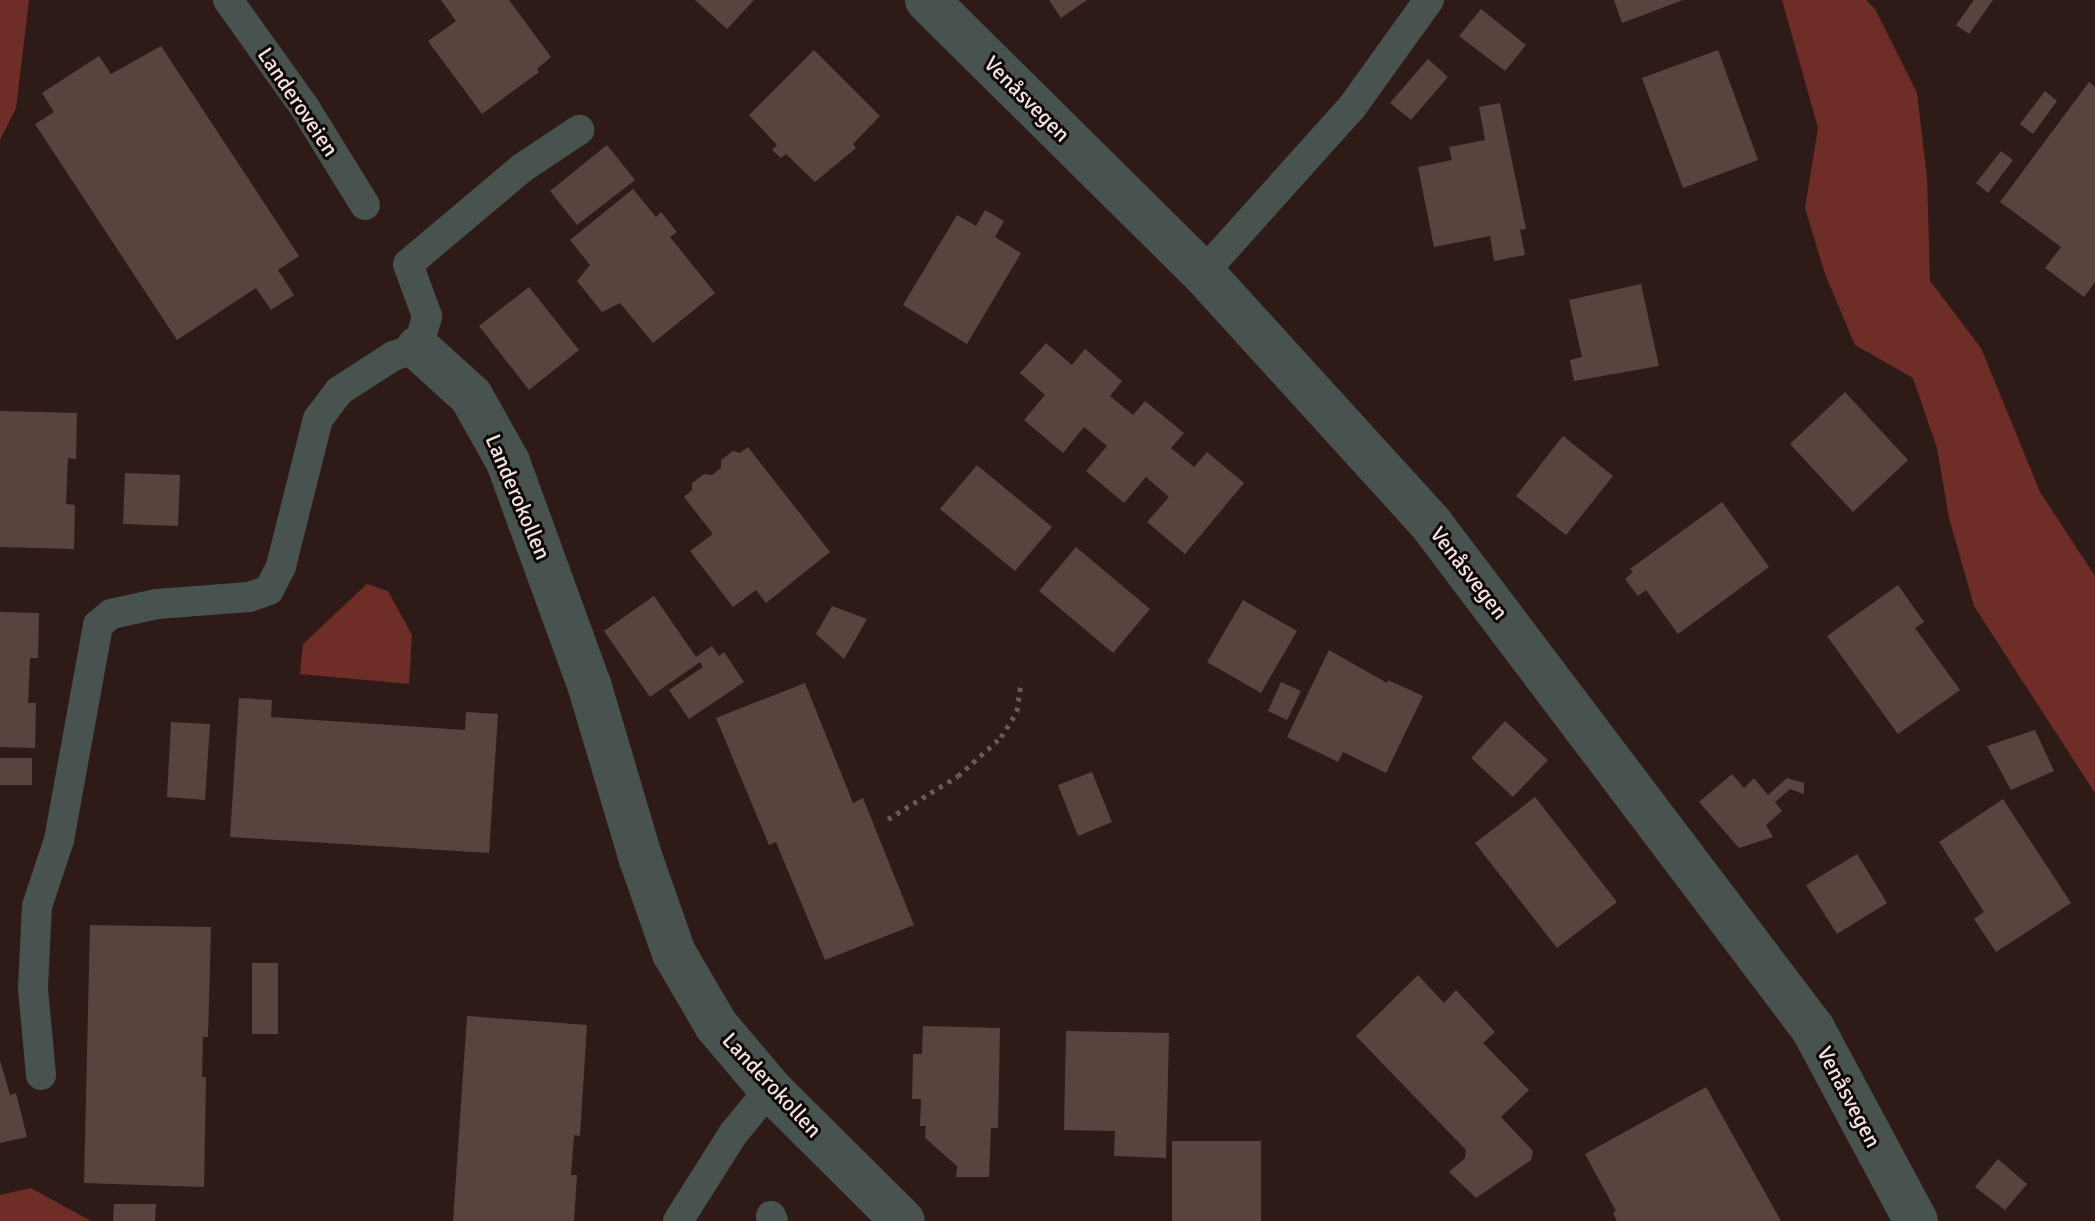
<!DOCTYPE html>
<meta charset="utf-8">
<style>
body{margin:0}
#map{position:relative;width:2095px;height:1221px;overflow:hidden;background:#2e1b18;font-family:Signika,sans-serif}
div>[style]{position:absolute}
.green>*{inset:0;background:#6e2d27}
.building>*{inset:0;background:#59433f}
.path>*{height:5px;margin-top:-2.5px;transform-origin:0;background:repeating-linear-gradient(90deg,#6a5956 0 4px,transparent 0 10px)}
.lane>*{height:30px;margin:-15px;padding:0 15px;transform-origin:15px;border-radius:15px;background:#48524e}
.street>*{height:44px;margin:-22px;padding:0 22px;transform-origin:22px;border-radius:22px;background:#48524e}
span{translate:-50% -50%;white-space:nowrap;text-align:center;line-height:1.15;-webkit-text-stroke:6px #100807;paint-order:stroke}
.street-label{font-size:22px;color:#f1e3e1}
</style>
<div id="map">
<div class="green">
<div style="clip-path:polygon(0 0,29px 0,16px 108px,0 140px)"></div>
<div style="clip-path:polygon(1782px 0,1866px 0,1875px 9px,1917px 93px,1927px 178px,1930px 281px,1981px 348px,2040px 492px,2095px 576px,2095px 793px,1974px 606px,1949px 518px,1937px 448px,1913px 378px,1855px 345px,1825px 274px,1805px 208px,1818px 128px)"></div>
<div style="clip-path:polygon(367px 584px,388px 591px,412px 635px,409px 684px,300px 674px,303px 644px)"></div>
<div style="clip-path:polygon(31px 1188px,91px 1221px,0 1221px,0 1195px)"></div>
</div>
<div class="building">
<div style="clip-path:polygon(441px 0,509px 0,551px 57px,537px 69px,539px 72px,482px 114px,428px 41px,456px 21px)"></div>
<div style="clip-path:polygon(695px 0,754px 0,727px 29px)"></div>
<div style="clip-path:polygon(1049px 0,1087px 0,1061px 18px)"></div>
<div style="clip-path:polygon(1614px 0,1683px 0,1622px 23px)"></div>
<div style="clip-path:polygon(1974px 0,1993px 0,1969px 34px,1956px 25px)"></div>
<div style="clip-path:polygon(1481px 9px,1526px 45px,1505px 71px,1459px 36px)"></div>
<div style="clip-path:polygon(161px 46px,299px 256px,278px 270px,294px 295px,271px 310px,256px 288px,177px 340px,35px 124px,54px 112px,42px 93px,99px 56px,111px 74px)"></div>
<div style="clip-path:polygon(814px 50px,880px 116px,853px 144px,856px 148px,815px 182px,786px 154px,781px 158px,772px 150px,777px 145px,749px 115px)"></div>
<div style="clip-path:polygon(1718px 50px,1758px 160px,1683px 188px,1642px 78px)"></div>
<div style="clip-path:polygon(1428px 59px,1448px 77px,1411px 120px,1390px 103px)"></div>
<div style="clip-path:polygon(2089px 82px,2095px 87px,2095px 282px,2084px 297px,2045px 268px,2061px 247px,2000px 202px)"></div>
<div style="clip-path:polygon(2045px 91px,2057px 101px,2033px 134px,2020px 124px)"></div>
<div style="clip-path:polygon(1500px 103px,1526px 229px,1520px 230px,1525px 255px,1494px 261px,1490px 236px,1434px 247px,1418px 167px,1452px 160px,1449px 147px,1485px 140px,1479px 107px)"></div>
<div style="clip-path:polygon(607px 145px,635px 180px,577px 225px,550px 191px)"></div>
<div style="clip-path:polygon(2001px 151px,2013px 160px,1988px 193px,1976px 183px)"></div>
<div style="clip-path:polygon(633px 189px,656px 217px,661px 212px,677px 232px,670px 237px,715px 293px,653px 343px,620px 303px,602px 312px,577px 281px,590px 265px,570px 240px)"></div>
<div style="clip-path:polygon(985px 210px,1004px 221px,995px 237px,1021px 253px,967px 344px,903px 305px,957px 215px,976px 226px)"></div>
<div style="clip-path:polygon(1641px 284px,1659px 366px,1574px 381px,1570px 360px,1582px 357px,1569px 300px)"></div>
<div style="clip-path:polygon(529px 287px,579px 350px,529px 390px,479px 326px)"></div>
<div style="clip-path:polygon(1046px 343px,1072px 365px,1085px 349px,1122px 381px,1110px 396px,1133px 415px,1145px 401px,1184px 433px,1171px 448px,1194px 467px,1207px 452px,1244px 483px,1185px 554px,1147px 522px,1169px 497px,1146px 477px,1124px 503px,1086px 471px,1107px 446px,1084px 427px,1063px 453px,1024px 420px,1045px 395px,1020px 373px)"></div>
<div style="clip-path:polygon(1845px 392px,1908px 460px,1853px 512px,1790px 444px)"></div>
<div style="clip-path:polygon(0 411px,77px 413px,76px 459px,68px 458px,66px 504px,75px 505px,74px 549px,0 547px)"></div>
<div style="clip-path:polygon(1563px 436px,1613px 476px,1566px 535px,1516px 496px)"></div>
<div style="clip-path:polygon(748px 447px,830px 552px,766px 603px,756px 590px,733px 607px,690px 551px,713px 534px,684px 497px,692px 490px,692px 483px,704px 474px,712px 475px,721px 468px,721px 460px,733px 451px,740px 453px)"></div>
<div style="clip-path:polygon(977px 465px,1052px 527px,1015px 571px,940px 509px)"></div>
<div style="clip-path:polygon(125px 473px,180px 475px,178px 526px,123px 524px)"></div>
<div style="clip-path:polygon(1722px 502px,1769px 567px,1678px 634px,1646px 590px,1638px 596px,1625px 579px,1633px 572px,1630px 569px)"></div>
<div style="clip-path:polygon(1076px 547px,1150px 609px,1113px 653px,1039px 591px)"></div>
<div style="clip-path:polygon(1898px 585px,1924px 622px,1915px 628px,1960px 690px,1898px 734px,1827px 636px)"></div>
<div style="clip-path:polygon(654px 596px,696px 657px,712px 646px,719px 656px,724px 652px,744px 682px,689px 719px,669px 690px,703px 667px,700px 662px,650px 697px,604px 631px)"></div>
<div style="clip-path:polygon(1243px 600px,1297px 631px,1261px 693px,1207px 662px)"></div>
<div style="clip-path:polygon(832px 606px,867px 619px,844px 659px,816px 634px)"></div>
<div style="clip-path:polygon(0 612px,39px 613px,38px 658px,30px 658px,28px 703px,36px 703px,35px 748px,0 747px)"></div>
<div style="clip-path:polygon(1329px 650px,1387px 683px,1388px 680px,1423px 696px,1386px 773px,1343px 752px,1338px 762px,1287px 737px)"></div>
<div style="clip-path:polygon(1281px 682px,1301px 691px,1287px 720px,1268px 711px)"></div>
<div style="clip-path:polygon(805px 683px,853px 803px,863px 798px,914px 925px,825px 960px,776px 842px,769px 845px,716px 718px)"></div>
<div style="clip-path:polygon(239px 698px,272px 700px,271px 717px,465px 730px,466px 712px,498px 714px,489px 853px,230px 837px)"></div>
<div style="clip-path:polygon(1505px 721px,1548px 760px,1513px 797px,1471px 758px)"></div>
<div style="clip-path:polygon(171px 722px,210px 724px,205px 800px,167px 797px)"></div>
<div style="clip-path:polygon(2035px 730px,2054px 771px,2011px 790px,1987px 746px)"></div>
<div style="clip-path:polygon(0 758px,32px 758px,32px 785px,0 785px)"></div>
<div style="clip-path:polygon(1092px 772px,1112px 822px,1078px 836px,1058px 785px)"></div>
<div style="clip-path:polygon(1732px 774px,1744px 788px,1754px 778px,1768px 795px,1787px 778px,1804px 783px,1804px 794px,1790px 789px,1775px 802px,1782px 811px,1766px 825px,1773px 837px,1739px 848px,1699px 802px)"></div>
<div style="clip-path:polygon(1535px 797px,1617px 902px,1557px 948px,1475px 843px)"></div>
<div style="clip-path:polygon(2003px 799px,2071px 903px,1996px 952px,1974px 919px,1984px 912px,1939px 842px)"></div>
<div style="clip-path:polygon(1857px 854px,1887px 903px,1837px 934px,1806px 885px)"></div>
<div style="clip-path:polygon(90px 925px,211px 927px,208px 1037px,203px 1037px,202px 1077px,206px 1077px,204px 1187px,84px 1183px)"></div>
<div style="clip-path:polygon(252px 963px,278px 963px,278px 1034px,252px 1034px)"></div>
<div style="clip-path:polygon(1418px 975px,1444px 1003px,1456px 990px,1495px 1032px,1483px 1043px,1529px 1090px,1501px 1117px,1533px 1151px,1531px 1160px,1476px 1198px,1449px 1172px,1465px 1158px,1466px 1150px,1356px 1036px)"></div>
<div style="clip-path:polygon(467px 1016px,587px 1025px,580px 1136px,574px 1135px,571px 1175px,577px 1175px,574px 1221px,453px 1221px)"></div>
<div style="clip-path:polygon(923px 1026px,1000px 1028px,998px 1128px,991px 1128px,989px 1177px,956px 1177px,957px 1166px,925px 1138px,926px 1126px,920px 1126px,921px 1099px,912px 1099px,913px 1054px,922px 1054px)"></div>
<div style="clip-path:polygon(1066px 1031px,1169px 1033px,1166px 1158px,1114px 1156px,1115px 1131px,1064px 1130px)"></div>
<div style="clip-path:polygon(0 1060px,10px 1095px,16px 1093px,27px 1137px,0 1143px)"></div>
<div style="clip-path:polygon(1706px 1087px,1781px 1221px,1617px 1221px,1613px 1213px,1616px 1211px,1585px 1154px)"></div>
<div style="clip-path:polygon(1172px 1141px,1261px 1141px,1261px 1221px,1172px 1221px)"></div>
<div style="clip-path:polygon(1998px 1159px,2027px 1184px,2005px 1210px,1975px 1187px)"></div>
<div style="clip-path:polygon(114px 1204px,156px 1204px,155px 1221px,113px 1221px)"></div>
</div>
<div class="path">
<div style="left:888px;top:819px;width:82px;rotate:-31.6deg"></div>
<div style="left:958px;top:776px;width:58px;rotate:-42.2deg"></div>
<div style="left:1001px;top:737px;width:31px;rotate:-58deg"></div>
<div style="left:1017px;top:711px;width:30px;rotate:-82deg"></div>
</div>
<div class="lane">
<div style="left:228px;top:0;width:133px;rotate:54.5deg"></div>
<div style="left:305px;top:108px;width:114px;rotate:58.3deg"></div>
<div style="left:1203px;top:273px;width:223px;rotate:-48.1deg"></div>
<div style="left:1352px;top:107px;width:132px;rotate:-54.3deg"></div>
<div style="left:41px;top:1075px;width:87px;rotate:-95.3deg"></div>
<div style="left:33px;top:988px;width:82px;rotate:-87.2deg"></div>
<div style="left:37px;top:906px;width:70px;rotate:-71.6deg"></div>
<div style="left:59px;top:840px;width:219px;rotate:-79.7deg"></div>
<div style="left:98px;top:625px;width:17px;rotate:-40deg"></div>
<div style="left:111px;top:614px;width:47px;rotate:-12.3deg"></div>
<div style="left:157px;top:604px;width:92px;rotate:-4.4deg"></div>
<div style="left:249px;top:597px;width:21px;rotate:-19deg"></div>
<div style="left:269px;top:590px;width:27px;rotate:-63deg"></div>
<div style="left:281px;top:566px;width:152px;rotate:-75.9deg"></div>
<div style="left:318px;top:419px;width:35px;rotate:-53deg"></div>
<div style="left:339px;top:391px;width:64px;rotate:-32.9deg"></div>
<div style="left:393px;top:356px;width:26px;rotate:-18deg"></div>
<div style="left:418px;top:348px;width:33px;rotate:-74deg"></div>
<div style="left:427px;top:316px;width:55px;rotate:-110.1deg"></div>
<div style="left:408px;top:264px;width:149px;rotate:-40.1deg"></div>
<div style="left:522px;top:168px;width:69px;rotate:-33.7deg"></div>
<div style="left:771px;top:1216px;width:5px;rotate:68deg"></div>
<div style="left:678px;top:1221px;width:103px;rotate:-57.7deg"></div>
<div style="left:733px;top:1134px;width:58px;rotate:-50.6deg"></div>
</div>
<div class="street">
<div style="left:927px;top:0;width:388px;rotate:44.7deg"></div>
<div style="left:1203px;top:273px;width:341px;rotate:47.7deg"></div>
<div style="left:1432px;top:525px;width:632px;rotate:52.91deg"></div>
<div style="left:1813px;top:1029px;width:218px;rotate:61.8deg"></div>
<div style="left:418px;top:348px;width:72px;rotate:42.2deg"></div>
<div style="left:471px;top:396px;width:76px;rotate:60.7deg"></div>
<div style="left:508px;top:462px;width:236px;rotate:70deg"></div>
<div style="left:589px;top:684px;width:183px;rotate:73.5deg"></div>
<div style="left:641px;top:859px;width:100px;rotate:70.7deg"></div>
<div style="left:674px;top:953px;width:83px;rotate:59.7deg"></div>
<div style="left:716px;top:1025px;width:84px;rotate:49.8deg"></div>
<div style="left:770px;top:1089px;width:187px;rotate:44.8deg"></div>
</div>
<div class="street-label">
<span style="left:1027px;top:99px;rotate:45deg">Venåsvegen</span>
<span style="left:298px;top:102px;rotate:56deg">Landeroveien</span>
<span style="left:518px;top:497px;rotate:67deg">Landerokollen</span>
<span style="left:1469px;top:573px;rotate:52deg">Venåsvegen</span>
<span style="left:772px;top:1085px;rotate:47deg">Landerokollen</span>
<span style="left:1849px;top:1097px;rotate:62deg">Venåsvegen</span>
</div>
</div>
